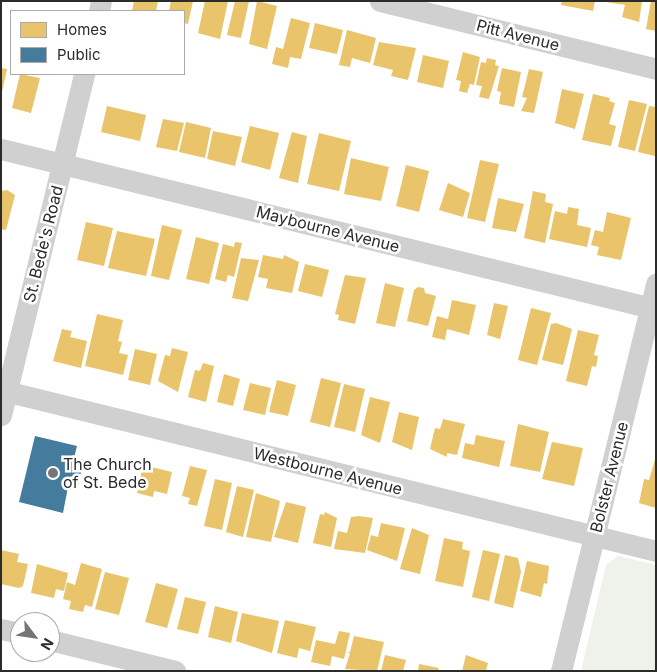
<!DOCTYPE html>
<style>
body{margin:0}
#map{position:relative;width:657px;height:672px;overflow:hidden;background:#fff;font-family:Inter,sans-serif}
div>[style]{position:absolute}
.green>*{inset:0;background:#eef2eb}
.homes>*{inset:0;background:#e9c46a}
.public>*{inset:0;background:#457b9d}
.minor>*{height:21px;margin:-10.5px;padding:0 10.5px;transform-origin:10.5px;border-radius:10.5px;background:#d0d0d0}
.dots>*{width:14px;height:14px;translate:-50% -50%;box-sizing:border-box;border:2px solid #fff;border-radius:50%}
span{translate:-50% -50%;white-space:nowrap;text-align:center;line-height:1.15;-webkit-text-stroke:5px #fff;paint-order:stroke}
.street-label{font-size:16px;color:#2b2b2b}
.poi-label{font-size:16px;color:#2b2b2b}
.left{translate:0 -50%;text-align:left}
.frame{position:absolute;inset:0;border:2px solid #2b2b2b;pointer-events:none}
.legend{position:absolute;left:10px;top:10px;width:175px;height:65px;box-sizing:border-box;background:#fff;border:1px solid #aaa;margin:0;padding:6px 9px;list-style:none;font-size:15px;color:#2b2b2b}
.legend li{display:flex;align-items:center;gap:10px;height:25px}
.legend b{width:25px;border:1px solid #aaa}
.north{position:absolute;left:10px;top:612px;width:50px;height:50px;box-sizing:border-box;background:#fff;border:1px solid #aaa;border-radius:50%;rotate:121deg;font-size:14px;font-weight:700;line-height:20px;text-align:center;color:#2b2b2b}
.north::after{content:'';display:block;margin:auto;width:18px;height:22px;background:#757575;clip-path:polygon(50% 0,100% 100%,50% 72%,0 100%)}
</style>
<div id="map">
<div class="green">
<div style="clip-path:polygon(618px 556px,656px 565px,656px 671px,581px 671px,606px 565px)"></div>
</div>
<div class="homes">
<div style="clip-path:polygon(134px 1px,158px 1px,156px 11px,132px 11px)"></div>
<div style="clip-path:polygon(171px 1px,193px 1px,188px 24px,184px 23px,184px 11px,169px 11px)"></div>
<div style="clip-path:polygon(205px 1px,228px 1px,220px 39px,198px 33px)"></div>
<div style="clip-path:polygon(235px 1px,249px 1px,241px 38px,227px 35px)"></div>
<div style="clip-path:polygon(257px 1px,277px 6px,267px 49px,249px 44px)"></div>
<div style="clip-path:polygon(562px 1px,595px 1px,593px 11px,561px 5px)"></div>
<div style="clip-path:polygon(642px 1px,639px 22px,622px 17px,625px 5px,606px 2px)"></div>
<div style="clip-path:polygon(651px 1px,656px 1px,656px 31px,646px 29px)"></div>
<div style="clip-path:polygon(291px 18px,310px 23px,301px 59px,290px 57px,288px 68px,272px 64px,276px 47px,283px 49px)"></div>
<div style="clip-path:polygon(315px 23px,343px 30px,337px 54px,309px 48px)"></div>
<div style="clip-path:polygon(347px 30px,376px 38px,370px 63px,352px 58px,350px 67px,339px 65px)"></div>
<div style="clip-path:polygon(379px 42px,416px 48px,408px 80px,391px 76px,393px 70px,373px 65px)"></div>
<div style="clip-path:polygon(463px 52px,480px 57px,474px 85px,470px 84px,467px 93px,459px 91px,461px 81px,456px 80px)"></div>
<div style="clip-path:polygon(423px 55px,449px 61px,443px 88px,417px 82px)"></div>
<div style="clip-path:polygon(487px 58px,496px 60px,495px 65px,499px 66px,489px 99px,479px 97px,482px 86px,476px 85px,481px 62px,486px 63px)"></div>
<div style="clip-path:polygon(1px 68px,7px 69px,2px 92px,1px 92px)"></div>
<div style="clip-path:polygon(502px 68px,521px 72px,514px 107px,499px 104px,501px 92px,497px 91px)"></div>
<div style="clip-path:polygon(529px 69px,543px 72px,534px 113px,521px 111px,527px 98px,522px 97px)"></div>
<div style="clip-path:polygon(20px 74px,40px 78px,31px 113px,12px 108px)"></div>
<div style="clip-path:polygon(562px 89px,584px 94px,575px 129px,555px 123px)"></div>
<div style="clip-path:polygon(593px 94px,610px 98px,609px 101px,615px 103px,609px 124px,616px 126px,611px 146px,582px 140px)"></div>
<div style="clip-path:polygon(629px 100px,647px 104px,635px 151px,618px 147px)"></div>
<div style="clip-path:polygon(107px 106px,146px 115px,140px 141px,101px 132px)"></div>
<div style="clip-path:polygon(649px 106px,656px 107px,655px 156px,638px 152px)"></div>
<div style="clip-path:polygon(163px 119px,184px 123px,177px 151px,156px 147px)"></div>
<div style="clip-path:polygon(186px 122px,211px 128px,205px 158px,179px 152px)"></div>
<div style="clip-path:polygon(250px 126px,279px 133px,270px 170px,241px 162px)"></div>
<div style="clip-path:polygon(213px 131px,242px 137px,235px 166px,207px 159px)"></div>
<div style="clip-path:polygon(292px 132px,307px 136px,298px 183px,279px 178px)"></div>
<div style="clip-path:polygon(319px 133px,351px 141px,339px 191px,307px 184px)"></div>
<div style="clip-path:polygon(351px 158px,389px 167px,381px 201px,344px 194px)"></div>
<div style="clip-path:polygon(480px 160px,499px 164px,485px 222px,467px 218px)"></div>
<div style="clip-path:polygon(406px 165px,429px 171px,419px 212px,396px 206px)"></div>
<div style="clip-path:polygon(448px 183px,470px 193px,463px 217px,439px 210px)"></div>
<div style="clip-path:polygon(7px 190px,15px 195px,6px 230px,1px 229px,1px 191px)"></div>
<div style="clip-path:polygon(533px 191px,546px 194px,545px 202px,553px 204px,545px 243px,524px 238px)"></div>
<div style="clip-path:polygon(498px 198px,524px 204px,516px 232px,492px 228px)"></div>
<div style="clip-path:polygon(568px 207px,579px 209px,577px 225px,591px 228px,587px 247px,549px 239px,555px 211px,567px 214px)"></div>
<div style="clip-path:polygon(607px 212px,631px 218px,621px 260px,597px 255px,599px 247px,591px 245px,595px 230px,603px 232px)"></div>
<div style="clip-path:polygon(86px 222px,113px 228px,104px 266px,77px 260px)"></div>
<div style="clip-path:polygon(162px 225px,182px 230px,169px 280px,151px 276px)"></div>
<div style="clip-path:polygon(117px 231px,155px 239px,146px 276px,108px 268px)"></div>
<div style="clip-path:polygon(196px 237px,219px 243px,209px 284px,186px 279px)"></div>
<div style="clip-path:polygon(235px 242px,242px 243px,234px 277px,228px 275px,226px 282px,215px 279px,223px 244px,234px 247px)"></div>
<div style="clip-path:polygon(263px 255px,283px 259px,284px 255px,299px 262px,292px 293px,266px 288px,268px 279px,258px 277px)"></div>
<div style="clip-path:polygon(241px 258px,259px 260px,248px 301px,232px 298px)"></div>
<div style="clip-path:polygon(305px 264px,329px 270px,322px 297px,298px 291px)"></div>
<div style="clip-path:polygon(345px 275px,366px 278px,355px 324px,338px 320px,339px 315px,335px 314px)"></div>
<div style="clip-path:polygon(385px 283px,404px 288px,395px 327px,376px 323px)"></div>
<div style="clip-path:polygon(418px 287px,424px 288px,425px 293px,436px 296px,428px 326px,407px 321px,414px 290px)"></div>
<div style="clip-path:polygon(452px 300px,476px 305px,469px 335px,447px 329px,445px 340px,432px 337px,437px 316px,448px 319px)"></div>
<div style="clip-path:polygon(494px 303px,508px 306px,500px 339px,487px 335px)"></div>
<div style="clip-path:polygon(531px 308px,551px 313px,537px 365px,518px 360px)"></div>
<div style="clip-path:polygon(97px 314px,123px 320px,118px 341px,122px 342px,119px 353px,128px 355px,123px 375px,85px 366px)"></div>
<div style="clip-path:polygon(556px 323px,572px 329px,563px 365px,542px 360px,551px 324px)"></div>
<div style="clip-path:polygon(62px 329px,72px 331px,70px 337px,87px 341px,81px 368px,53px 361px)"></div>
<div style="clip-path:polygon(578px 330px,599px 335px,594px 355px,598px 356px,596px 367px,592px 366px,587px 386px,566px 381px)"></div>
<div style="clip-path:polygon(172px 348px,188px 352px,178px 392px,158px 381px,165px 355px,170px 356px)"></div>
<div style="clip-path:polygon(135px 349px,157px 354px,150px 385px,128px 380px)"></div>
<div style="clip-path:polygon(203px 363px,214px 366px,206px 402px,188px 397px,195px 370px,200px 371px)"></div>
<div style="clip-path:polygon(224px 374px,240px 379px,233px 406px,217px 402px)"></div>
<div style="clip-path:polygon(321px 378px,341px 383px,330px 427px,310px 422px)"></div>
<div style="clip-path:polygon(277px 380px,296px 385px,288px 416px,269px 412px)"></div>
<div style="clip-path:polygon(250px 383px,271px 388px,265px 415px,243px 410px)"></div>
<div style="clip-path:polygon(344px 384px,365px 389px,355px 432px,334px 427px)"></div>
<div style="clip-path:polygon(370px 397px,390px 402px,380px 443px,361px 435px)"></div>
<div style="clip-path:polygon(399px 412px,419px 417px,412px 450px,392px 442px)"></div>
<div style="clip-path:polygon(443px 419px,465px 424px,457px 455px,447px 453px,447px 457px,430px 449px,435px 428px,440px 429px)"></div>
<div style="clip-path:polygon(518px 424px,549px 432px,540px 472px,510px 466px)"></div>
<div style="clip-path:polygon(476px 435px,505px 441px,499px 467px,462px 458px,465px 443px,474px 445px)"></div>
<div style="clip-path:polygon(552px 442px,583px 448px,574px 486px,542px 479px)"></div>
<div style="clip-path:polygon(656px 456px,656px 508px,639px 503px,644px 479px,649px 480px)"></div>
<div style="clip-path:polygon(143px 465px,172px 472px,167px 494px,154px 491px,153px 497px,137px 493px)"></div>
<div style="clip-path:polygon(190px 466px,207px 470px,197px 506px,188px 504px,190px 498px,182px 496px)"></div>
<div style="clip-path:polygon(215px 479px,232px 483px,222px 530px,204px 526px)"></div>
<div style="clip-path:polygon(237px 486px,254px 490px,243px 537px,226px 532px)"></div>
<div style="clip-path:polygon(256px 493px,280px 501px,271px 542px,246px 537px)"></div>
<div style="clip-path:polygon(286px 502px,306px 507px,298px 543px,274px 537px)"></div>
<div style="clip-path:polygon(325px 512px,337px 518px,331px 547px,313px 543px,320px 514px,324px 515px)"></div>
<div style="clip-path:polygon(358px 516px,373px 518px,365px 553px,334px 549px,338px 531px,347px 533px,351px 517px)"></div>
<div style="clip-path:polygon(381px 523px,405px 528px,397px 561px,367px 550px,371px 535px,378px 537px)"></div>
<div style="clip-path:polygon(412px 528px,429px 535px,420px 574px,400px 569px)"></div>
<div style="clip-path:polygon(444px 538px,463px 542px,462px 549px,470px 551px,463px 587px,435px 581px)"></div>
<div style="clip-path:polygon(1px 550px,19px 554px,17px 562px,28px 564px,23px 586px,19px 588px,1px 584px)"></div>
<div style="clip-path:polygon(483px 550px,500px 554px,489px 601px,472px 597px)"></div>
<div style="clip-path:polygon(505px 555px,518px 558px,521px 572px,513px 608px,494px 603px)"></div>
<div style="clip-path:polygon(527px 561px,549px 566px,547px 584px,544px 583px,541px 597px,520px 591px)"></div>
<div style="clip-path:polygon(81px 563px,102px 569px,92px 607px,85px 605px,83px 612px,69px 609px,71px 601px,63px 599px,67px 582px,75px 585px)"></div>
<div style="clip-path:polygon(37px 564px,68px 573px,64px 591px,56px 589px,54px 598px,31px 593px)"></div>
<div style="clip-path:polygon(105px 572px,129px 578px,119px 615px,95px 609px)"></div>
<div style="clip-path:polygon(156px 583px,178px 589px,167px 628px,145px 622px)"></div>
<div style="clip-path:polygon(185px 597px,206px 602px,198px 634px,177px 629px)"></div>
<div style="clip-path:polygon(215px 606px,238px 612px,231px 643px,208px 637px)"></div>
<div style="clip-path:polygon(242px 613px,279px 621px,272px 653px,236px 641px)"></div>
<div style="clip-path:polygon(285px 620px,316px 627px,310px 651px,299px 648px,297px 658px,277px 653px)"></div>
<div style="clip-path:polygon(339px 631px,350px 633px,344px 659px,332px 656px,330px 666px,311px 662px,316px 640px,335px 644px)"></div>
<div style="clip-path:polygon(354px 636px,384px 642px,377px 671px,345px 669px,350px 653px,346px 652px,350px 652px)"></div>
<div style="clip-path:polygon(385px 655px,406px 660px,403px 671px,381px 671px)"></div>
<div style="clip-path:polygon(466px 655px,488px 663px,486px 671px,462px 671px)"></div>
<div style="clip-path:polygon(419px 664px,439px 668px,438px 671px,418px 671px)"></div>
</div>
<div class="public">
<div style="clip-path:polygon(35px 436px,77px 446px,74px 458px,84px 460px,77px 489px,68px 487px,63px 513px,19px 502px)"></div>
</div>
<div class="minor">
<div style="left:380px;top:1px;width:284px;rotate:13.8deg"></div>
<div style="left:99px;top:11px;width:10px;rotate:-79deg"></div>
<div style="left:1px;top:149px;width:674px;rotate:13.73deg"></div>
<div style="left:1px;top:390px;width:674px;rotate:13.81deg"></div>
<div style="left:1px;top:415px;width:351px;rotate:-76.3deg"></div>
<div style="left:1px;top:629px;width:19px;rotate:12deg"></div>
<div style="left:50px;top:640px;width:129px;rotate:13.9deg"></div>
<div style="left:561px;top:671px;width:399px;rotate:-76.2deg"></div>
</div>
<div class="dots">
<div style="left:53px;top:473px;background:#757575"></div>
</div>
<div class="street-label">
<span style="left:518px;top:35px;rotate:14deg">Pitt Avenue</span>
<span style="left:328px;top:229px;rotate:14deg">Maybourne Avenue</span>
<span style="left:43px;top:244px;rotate:-76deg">St. Bede's Road</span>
<span style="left:328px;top:471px;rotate:14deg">Westbourne Avenue</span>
<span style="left:609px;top:477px;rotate:-76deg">Bolster Avenue</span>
</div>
<div class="poi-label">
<span class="left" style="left:63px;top:473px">The Church<br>of St. Bede</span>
</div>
<div class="frame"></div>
<ul class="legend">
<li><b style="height:14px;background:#e9c46a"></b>Homes</li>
<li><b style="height:14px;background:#457b9d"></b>Public</li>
</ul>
<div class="north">N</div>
</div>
